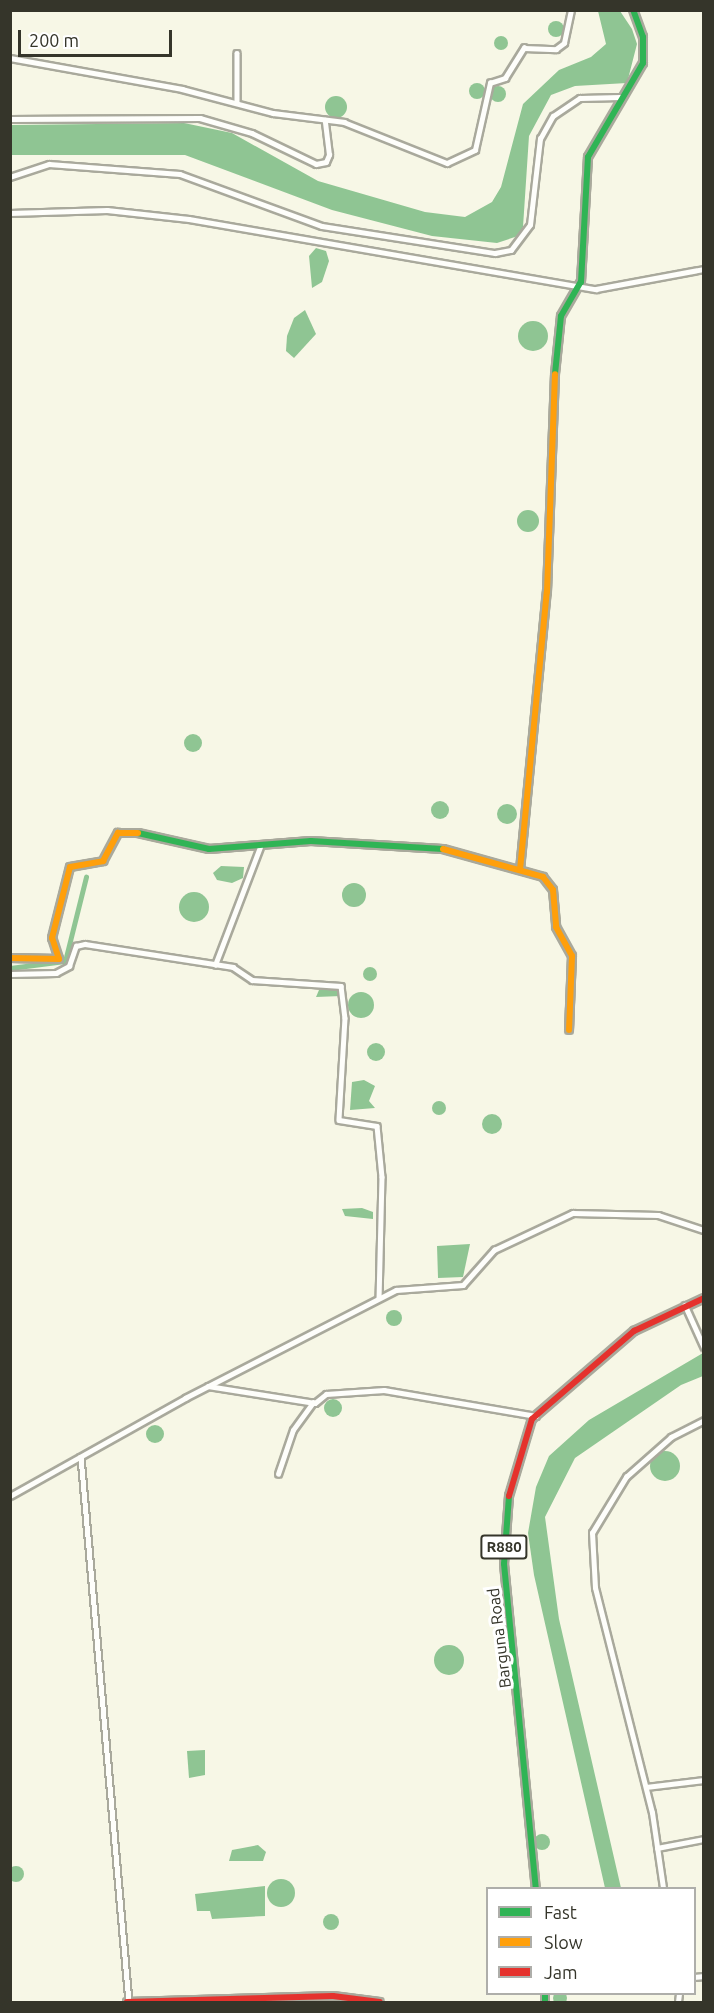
<!DOCTYPE html>
<style>
body{margin:0}
#map{position:relative;width:714px;height:2013px;overflow:hidden;background:#f7f7e6;font-family:Ubuntu,sans-serif}
div>[style]{position:absolute}
.water>*{inset:0;background:#8fc593}
.round{border-radius:50%}
.canal>*{height:5px;margin:-2.5px;padding:0 2.5px;transform-origin:2.5px;border-radius:2.5px;background:#8fc593}
.roads{filter:drop-shadow(2px 0 #a9a99c) drop-shadow(-2px 0 #a9a99c) drop-shadow(0 2px #a9a99c) drop-shadow(0 -2px #a9a99c)}
.street>*{height:4.5px;margin:-2.25px;padding:0 2.25px;transform-origin:2.25px;border-radius:2.25px;background:#fefefb}
.fast>*{height:6px;margin:-3px;padding:0 3px;transform-origin:3px;border-radius:3px;background:#30b455}
.slow>*{height:6px;margin:-3px;padding:0 3px;transform-origin:3px;border-radius:3px;background:#ff9f0a}
.jam>*{height:6px;margin:-3px;padding:0 3px;transform-origin:3px;border-radius:3px;background:#e5322d}
span{translate:-50% -50%;white-space:nowrap;text-align:center;line-height:1.15;-webkit-text-stroke:6px #fff;paint-order:stroke}
.shield-label span{padding:2px 4px;background:#fff;border:2px solid;border-radius:4px;-webkit-text-stroke-width:0}
.shield-label{font-size:15px;color:#35352a;font-weight:700}
.street-label{font-size:16px;color:#35352a}
.frame{position:absolute;inset:0;border:12px solid #35352a;pointer-events:none}
.legend{position:absolute;left:486px;top:1887px;width:210px;height:108px;box-sizing:border-box;background:#fff;border:2px solid #aeaeaa;margin:0;padding:8px 10px;list-style:none;font-size:18px;color:#35352a}
.legend li{display:flex;align-items:center;gap:12px;height:30px}
.legend b{width:30px;border:2px solid #aeaeaa}
.scale{position:absolute;left:18px;top:30px;width:154px;height:27px;box-sizing:border-box;border:3px solid #35352a;border-top:0;padding-left:8px;font-size:18px;line-height:21px;white-space:nowrap;color:#35352a;-webkit-text-stroke:4px #fff;paint-order:stroke}
</style>
<div id="map">
<div class="water">
<div style="clip-path:polygon(598px 11px,620px 11px,632px 29px,637px 44px,627px 83px,575px 86px,551px 95px,529px 136px,523px 227px,518px 236px,497px 243px,432px 236px,332px 210px,185px 155px,11px 155px,11px 125px,184px 123px,232px 133px,318px 181px,425px 212px,465px 217px,492px 202px,501px 187px,523px 104px,559px 70px,591px 57px,606px 44px)"></div>
<div class="round" style="left:548px;top:21px;width:16px;height:16px"></div>
<div class="round" style="left:494px;top:36px;width:14px;height:14px"></div>
<div class="round" style="left:469px;top:83px;width:16px;height:16px"></div>
<div class="round" style="left:490px;top:86px;width:16px;height:16px"></div>
<div class="round" style="left:325px;top:96px;width:22px;height:22px"></div>
<div style="clip-path:polygon(316px 248px,326px 251px,329px 261px,322px 282px,312px 288px,309px 256px)"></div>
<div style="clip-path:polygon(305px 310px,316px 334px,294px 358px,286px 351px,287px 336px,294px 318px)"></div>
<div class="round" style="left:518px;top:321px;width:30px;height:30px"></div>
<div class="round" style="left:517px;top:510px;width:22px;height:22px"></div>
<div class="round" style="left:184px;top:734px;width:18px;height:18px"></div>
<div class="round" style="left:431px;top:801px;width:18px;height:18px"></div>
<div class="round" style="left:497px;top:804px;width:20px;height:20px"></div>
<div style="clip-path:polygon(221px 866px,244px 867px,243px 878px,232px 883px,217px 880px,213px 873px)"></div>
<div class="round" style="left:342px;top:883px;width:24px;height:24px"></div>
<div class="round" style="left:179px;top:892px;width:30px;height:30px"></div>
<div class="round" style="left:363px;top:967px;width:14px;height:14px"></div>
<div style="clip-path:polygon(319px 990px,338px 990px,341px 996px,316px 997px)"></div>
<div class="round" style="left:348px;top:992px;width:26px;height:26px"></div>
<div class="round" style="left:367px;top:1043px;width:18px;height:18px"></div>
<div style="clip-path:polygon(364px 1080px,375px 1086px,369px 1101px,375px 1108px,350px 1110px,352px 1082px)"></div>
<div class="round" style="left:432px;top:1101px;width:14px;height:14px"></div>
<div class="round" style="left:482px;top:1114px;width:20px;height:20px"></div>
<div style="clip-path:polygon(362px 1208px,373px 1212px,373px 1219px,345px 1216px,342px 1209px)"></div>
<div style="clip-path:polygon(470px 1244px,463px 1277px,438px 1278px,437px 1246px)"></div>
<div class="round" style="left:386px;top:1310px;width:16px;height:16px"></div>
<div style="clip-path:polygon(703px 1353px,703px 1376px,681px 1385px,575px 1458px,545px 1517px,559px 1619px,621px 1888px,605px 1888px,534px 1575px,528px 1533px,536px 1487px,549px 1456px,589px 1420px)"></div>
<div class="round" style="left:324px;top:1399px;width:18px;height:18px"></div>
<div class="round" style="left:146px;top:1425px;width:18px;height:18px"></div>
<div class="round" style="left:650px;top:1451px;width:30px;height:30px"></div>
<div class="round" style="left:434px;top:1645px;width:30px;height:30px"></div>
<div style="clip-path:polygon(205px 1750px,205px 1775px,189px 1778px,187px 1751px)"></div>
<div class="round" style="left:534px;top:1834px;width:16px;height:16px"></div>
<div style="clip-path:polygon(258px 1845px,266px 1852px,263px 1861px,229px 1861px,232px 1850px)"></div>
<div class="round" style="left:8px;top:1866px;width:16px;height:16px"></div>
<div class="round" style="left:267px;top:1879px;width:28px;height:28px"></div>
<div style="clip-path:polygon(265px 1886px,265px 1916px,212px 1919px,210px 1911px,197px 1911px,195px 1894px)"></div>
<div class="round" style="left:323px;top:1914px;width:16px;height:16px"></div>
<div class="round" style="left:553px;top:1991px;width:14px;height:14px"></div>
</div>
<div class="canal">
<div style="left:10px;top:968px;width:55px;rotate:-7.3deg"></div>
<div style="left:65px;top:961px;width:87px;rotate:-76deg"></div>
</div>
<div class="roads">
<div class="street">
<div style="left:237px;top:53px;width:49px;rotate:90deg"></div>
<div style="left:10px;top:58px;width:175px;rotate:10.2deg"></div>
<div style="left:182px;top:89px;width:94px;rotate:14.8deg"></div>
<div style="left:273px;top:113px;width:72px;rotate:7.2deg"></div>
<div style="left:344px;top:122px;width:111px;rotate:21.7deg"></div>
<div style="left:447px;top:163px;width:31px;rotate:-25deg"></div>
<div style="left:475px;top:150px;width:69px;rotate:-77.4deg"></div>
<div style="left:490px;top:83px;width:16px;rotate:-18deg"></div>
<div style="left:505px;top:78px;width:36px;rotate:-58deg"></div>
<div style="left:524px;top:48px;width:32px;rotate:2deg"></div>
<div style="left:556px;top:49px;width:10px;rotate:-37deg"></div>
<div style="left:564px;top:43px;width:34px;rotate:-78deg"></div>
<div style="left:10px;top:119px;width:190px;rotate:-0.3deg"></div>
<div style="left:200px;top:118px;width:54px;rotate:16.1deg"></div>
<div style="left:252px;top:133px;width:71px;rotate:25.8deg"></div>
<div style="left:316px;top:164px;width:10px;rotate:-11deg"></div>
<div style="left:326px;top:162px;width:8px;rotate:-67deg"></div>
<div style="left:329px;top:155px;width:35px;rotate:-97deg"></div>
<div style="left:10px;top:177px;width:41px;rotate:-18.4deg"></div>
<div style="left:49px;top:164px;width:131px;rotate:4.4deg"></div>
<div style="left:180px;top:174px;width:151px;rotate:20.1deg"></div>
<div style="left:322px;top:226px;width:175px;rotate:8.9deg"></div>
<div style="left:495px;top:253px;width:16px;rotate:-11deg"></div>
<div style="left:511px;top:250px;width:31px;rotate:-53deg"></div>
<div style="left:530px;top:225px;width:87px;rotate:-83.4deg"></div>
<div style="left:540px;top:139px;width:26px;rotate:-61deg"></div>
<div style="left:553px;top:116px;width:32px;rotate:-34deg"></div>
<div style="left:580px;top:98px;width:40px;rotate:-1.4deg"></div>
<div style="left:10px;top:213px;width:97px;rotate:-1.8deg"></div>
<div style="left:107px;top:210px;width:82px;rotate:6.3deg"></div>
<div style="left:189px;top:219px;width:413px;rotate:9.8deg"></div>
<div style="left:596px;top:289px;width:110px;rotate:-10.5deg"></div>
<div style="left:215px;top:965px;width:126px;rotate:-69.1deg"></div>
<div style="left:10px;top:974px;width:46px;rotate:-1.2deg"></div>
<div style="left:56px;top:973px;width:15px;rotate:-28deg"></div>
<div style="left:69px;top:966px;width:21px;rotate:-71deg"></div>
<div style="left:76px;top:946px;width:9px;rotate:-13deg"></div>
<div style="left:85px;top:944px;width:150px;rotate:8.8deg"></div>
<div style="left:233px;top:967px;width:23px;rotate:34deg"></div>
<div style="left:252px;top:980px;width:89px;rotate:3.9deg"></div>
<div style="left:341px;top:986px;width:32px;rotate:83deg"></div>
<div style="left:345px;top:1018px;width:102px;rotate:93.4deg"></div>
<div style="left:339px;top:1120px;width:38px;rotate:9deg"></div>
<div style="left:377px;top:1126px;width:51px;rotate:84.4deg"></div>
<div style="left:382px;top:1177px;width:121px;rotate:91.4deg"></div>
<div style="left:685px;top:1305px;width:46px;rotate:65.7deg"></div>
<div style="left:208px;top:1386px;width:108px;rotate:9deg"></div>
<div style="left:315px;top:1403px;width:14px;rotate:-39deg"></div>
<div style="left:326px;top:1394px;width:58px;rotate:-3.9deg"></div>
<div style="left:384px;top:1390px;width:154px;rotate:9.7deg"></div>
<div style="left:81px;top:1457px;width:547px;rotate:84.97deg"></div>
<div style="left:278px;top:1474px;width:46px;rotate:-71.2deg"></div>
<div style="left:293px;top:1430px;width:34px;rotate:-54deg"></div>
<div style="left:10px;top:1496px;width:201px;rotate:-29.2deg"></div>
<div style="left:185px;top:1398px;width:237px;rotate:-27.1deg"></div>
<div style="left:396px;top:1290px;width:67px;rotate:-4.3deg"></div>
<div style="left:463px;top:1285px;width:47px;rotate:-48.5deg"></div>
<div style="left:494px;top:1250px;width:87px;rotate:-25.1deg"></div>
<div style="left:573px;top:1213px;width:85px;rotate:1.3deg"></div>
<div style="left:658px;top:1215px;width:48px;rotate:18.1deg"></div>
<div style="left:646px;top:1787px;width:58px;rotate:-6.9deg"></div>
<div style="left:657px;top:1848px;width:48px;rotate:-10.8deg"></div>
<div style="left:663px;top:1888px;width:76px;rotate:-98.3deg"></div>
<div style="left:652px;top:1813px;width:232px;rotate:-104.2deg"></div>
<div style="left:595px;top:1588px;width:55px;rotate:-93.1deg"></div>
<div style="left:592px;top:1533px;width:66px;rotate:-58.7deg"></div>
<div style="left:626px;top:1477px;width:60px;rotate:-41.6deg"></div>
<div style="left:671px;top:1437px;width:37px;rotate:-27deg"></div>
<div style="left:694px;top:1977px;width:10px;rotate:-6deg"></div>
<div style="left:678px;top:2002px;width:8px;rotate:-83deg"></div>
</div>
<div class="fast">
<div style="left:555px;top:374px;width:58px;rotate:-84.1deg"></div>
<div style="left:561px;top:316px;width:39px;rotate:-60deg"></div>
<div style="left:581px;top:282px;width:125px;rotate:-86.8deg"></div>
<div style="left:588px;top:157px;width:109px;rotate:-59.7deg"></div>
<div style="left:643px;top:63px;width:26px;rotate:-90deg"></div>
<div style="left:643px;top:37px;width:29px;rotate:-110deg"></div>
<div style="left:138px;top:833px;width:73px;rotate:12.7deg"></div>
<div style="left:209px;top:849px;width:102px;rotate:-4.5deg"></div>
<div style="left:311px;top:841px;width:132px;rotate:3.5deg"></div>
<div style="left:509px;top:1496px;width:68px;rotate:94.2deg"></div>
<div style="left:504px;top:1564px;width:326px;rotate:84.4deg"></div>
<div style="left:545px;top:1994px;width:8px;rotate:90deg"></div>
</div>
<div class="slow">
<div style="left:443px;top:849px;width:104px;rotate:15.6deg"></div>
<div style="left:543px;top:877px;width:16px;rotate:52deg"></div>
<div style="left:553px;top:890px;width:37px;rotate:85deg"></div>
<div style="left:556px;top:927px;width:33px;rotate:61deg"></div>
<div style="left:572px;top:956px;width:74px;rotate:92.3deg"></div>
<div style="left:520px;top:870px;width:279px;rotate:-84.5deg"></div>
<div style="left:547px;top:592px;width:218px;rotate:-87.9deg"></div>
<div style="left:10px;top:958px;width:49px;rotate:1.2deg"></div>
<div style="left:59px;top:959px;width:22px;rotate:-108deg"></div>
<div style="left:52px;top:938px;width:73px;rotate:-75.8deg"></div>
<div style="left:70px;top:867px;width:34px;rotate:-10deg"></div>
<div style="left:103px;top:861px;width:32px;rotate:-62deg"></div>
<div style="left:118px;top:833px;width:20px"></div>
</div>
<div class="jam">
<div style="left:509px;top:1496px;width:80px;rotate:-73.4deg"></div>
<div style="left:532px;top:1419px;width:135px;rotate:-40.8deg"></div>
<div style="left:634px;top:1331px;width:77px;rotate:-25.2deg"></div>
<div style="left:127px;top:2002px;width:206px;rotate:-1.7deg"></div>
<div style="left:333px;top:1996px;width:47px;rotate:7.3deg"></div>
</div>
</div>
<div class="shield-label">
<span style="left:504px;top:1547px">R880</span>
</div>
<div class="street-label">
<span style="left:499px;top:1638px;rotate:-97deg">Barguna Road</span>
</div>
<div class="frame"></div>
<ul class="legend">
<li><b style="height:8px;background:#30b455"></b>Fast</li>
<li><b style="height:8px;background:#ff9f0a"></b>Slow</li>
<li><b style="height:8px;background:#e5322d"></b>Jam</li>
</ul>
<div class="scale">200 m</div>
</div>
